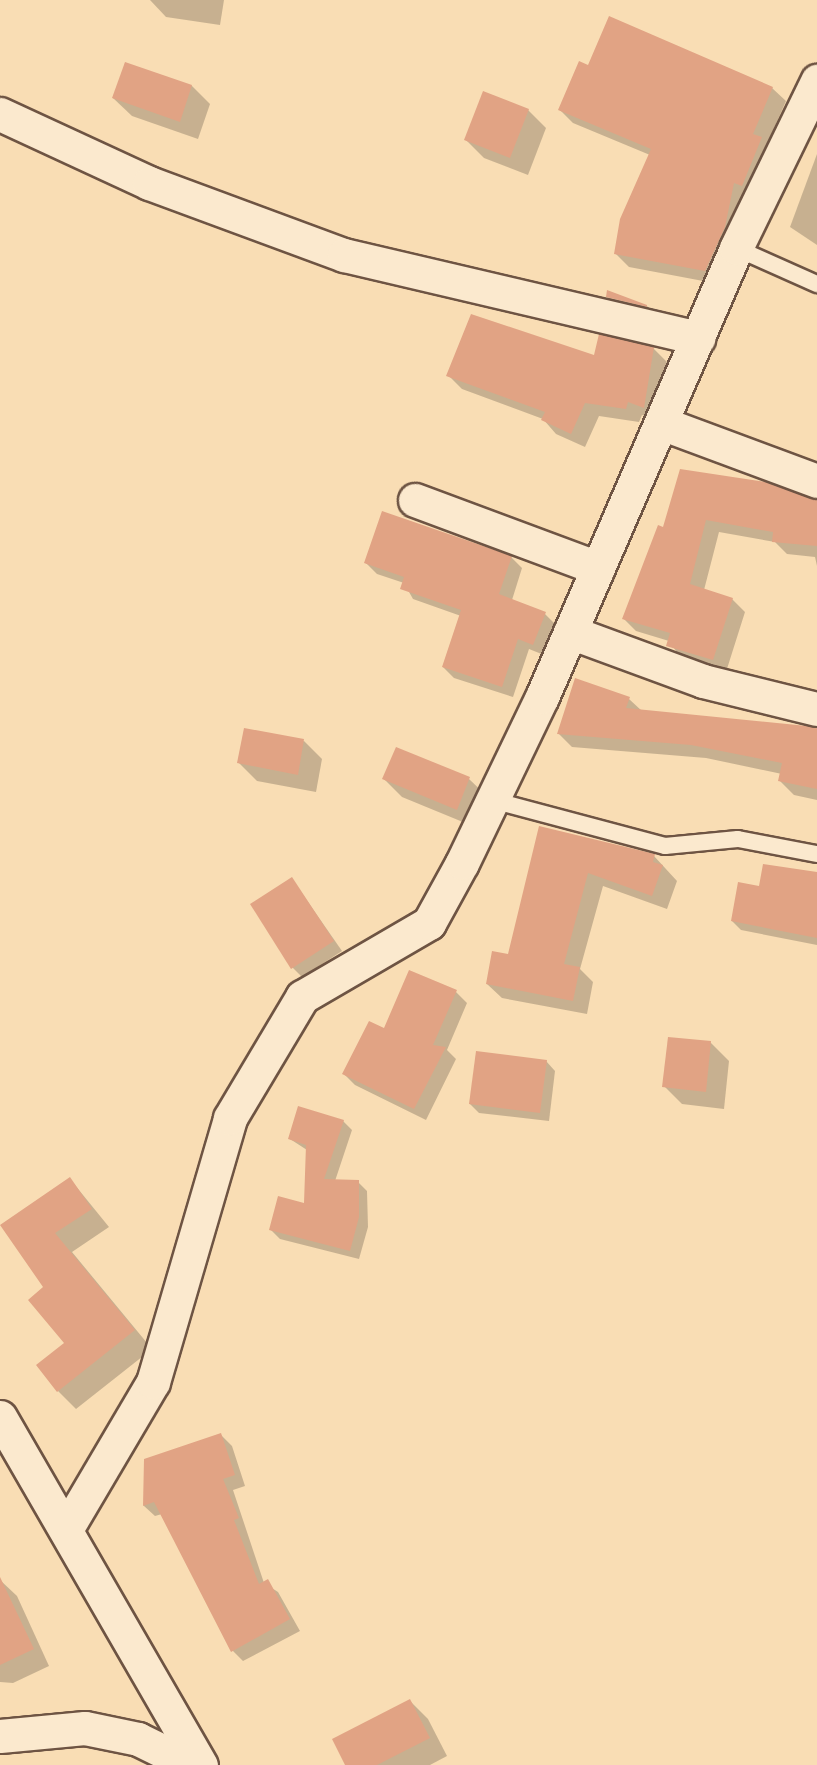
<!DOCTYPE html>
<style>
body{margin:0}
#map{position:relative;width:817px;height:1765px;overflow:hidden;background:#f9ddb4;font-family:"IM FELL DW Pica",serif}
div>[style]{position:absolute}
.shadow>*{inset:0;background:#0003}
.building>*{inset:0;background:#e1a384}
.roads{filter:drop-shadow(2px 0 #6e5443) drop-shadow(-2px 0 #6e5443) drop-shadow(0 2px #6e5443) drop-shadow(0 -2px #6e5443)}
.lane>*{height:16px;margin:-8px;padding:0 8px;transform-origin:8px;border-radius:8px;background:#fbe9ce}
.street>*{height:33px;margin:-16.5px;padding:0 16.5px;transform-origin:16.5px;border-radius:16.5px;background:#fbe9ce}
.secondary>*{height:33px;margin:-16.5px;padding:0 16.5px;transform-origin:16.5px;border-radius:16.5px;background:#fbe9ce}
span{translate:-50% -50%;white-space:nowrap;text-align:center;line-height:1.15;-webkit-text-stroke:5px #fbe9ce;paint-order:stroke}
</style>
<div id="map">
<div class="shadow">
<div style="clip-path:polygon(150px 0,224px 0,220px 25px,166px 17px)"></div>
<div style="clip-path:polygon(126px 64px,192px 86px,210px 104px,198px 139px,132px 116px,113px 98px)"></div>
<div style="clip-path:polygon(589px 67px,772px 88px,786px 101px,767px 144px,775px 152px,719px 284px,629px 267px,615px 253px,650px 155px,573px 123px,560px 110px)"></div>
<div style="clip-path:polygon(528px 110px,546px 128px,528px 175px,484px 158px,466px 140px)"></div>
<div style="clip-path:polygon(817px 154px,817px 245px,790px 227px)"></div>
<div style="clip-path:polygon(607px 297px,647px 306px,662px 322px,625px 315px)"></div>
<div style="clip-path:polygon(653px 348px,667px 362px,657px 420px,642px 415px,639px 422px,599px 416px,585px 447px,556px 434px,543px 419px,462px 389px,448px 375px)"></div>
<div style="clip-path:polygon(681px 471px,817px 501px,817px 566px,815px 557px,787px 554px,775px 542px,719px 532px,704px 590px,732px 599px,745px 612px,726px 672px,681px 658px,669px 641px,636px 631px,623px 618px,664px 529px)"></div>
<div style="clip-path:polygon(511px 557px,522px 568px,512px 600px,545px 614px,556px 625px,544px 655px,529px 649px,513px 697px,454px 678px,443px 667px,461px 616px,413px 599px,404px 583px,377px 574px,366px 563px)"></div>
<div style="clip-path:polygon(629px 699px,642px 711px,817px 730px,817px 800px,794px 795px,780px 781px,782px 774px,706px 758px,572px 747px,558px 733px)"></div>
<div style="clip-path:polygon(304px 741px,322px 759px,316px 792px,257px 781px,239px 763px)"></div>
<div style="clip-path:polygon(397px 749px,469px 779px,488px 797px,475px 827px,402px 797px,384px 779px)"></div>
<div style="clip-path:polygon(540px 828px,654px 856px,677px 881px,667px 909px,603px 886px,580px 969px,593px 982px,587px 1014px,502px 998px,487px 984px,509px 955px)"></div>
<div style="clip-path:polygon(817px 874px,817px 945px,741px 930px,732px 921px,761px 888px)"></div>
<div style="clip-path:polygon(292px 879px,342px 951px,302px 977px,293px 968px)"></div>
<div style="clip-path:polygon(456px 992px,467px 1003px,447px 1050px,456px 1059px,426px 1120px,355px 1085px,344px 1074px,384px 1030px)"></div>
<div style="clip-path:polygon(710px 1042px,729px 1061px,724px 1109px,682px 1104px,664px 1086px)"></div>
<div style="clip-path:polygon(546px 1061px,555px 1071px,549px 1121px,479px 1113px,470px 1104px)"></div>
<div style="clip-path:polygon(343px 1121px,352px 1130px,335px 1181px,358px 1182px,367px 1191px,368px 1227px,359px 1259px,280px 1239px,271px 1230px,305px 1205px,307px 1150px,290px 1139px)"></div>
<div style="clip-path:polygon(70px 1179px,109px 1227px,72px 1252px,152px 1349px,76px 1409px,58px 1391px,66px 1344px,45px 1288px,2px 1225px)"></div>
<div style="clip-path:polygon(221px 1435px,232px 1446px,245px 1486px,233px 1490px,264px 1583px,278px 1592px,300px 1631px,243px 1661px,233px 1651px,162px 1514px,155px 1516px,144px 1506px,146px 1460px)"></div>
<div style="clip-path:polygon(0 1580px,17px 1596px,49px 1666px,13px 1683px,0 1682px)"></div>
<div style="clip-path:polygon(410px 1701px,428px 1719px,447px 1756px,430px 1765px,347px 1765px)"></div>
</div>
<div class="building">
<div style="clip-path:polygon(609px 16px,773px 87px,753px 134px,762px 137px,742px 186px,734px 183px,725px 227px,705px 271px,614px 254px,620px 219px,651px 149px,558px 110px,579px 61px,588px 65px)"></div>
<div style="clip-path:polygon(125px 62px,192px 85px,180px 122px,112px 98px)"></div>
<div style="clip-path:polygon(483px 91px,529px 109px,510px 158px,464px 140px)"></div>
<div style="clip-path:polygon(607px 290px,647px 305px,647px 307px,606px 297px)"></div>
<div style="clip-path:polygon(471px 314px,594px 355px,599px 334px,654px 347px,644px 408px,628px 402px,626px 409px,585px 403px,571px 434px,541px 420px,545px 412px,446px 376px)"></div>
<div style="clip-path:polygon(680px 469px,766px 482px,817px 499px,817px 546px,772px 542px,773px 532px,706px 520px,690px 584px,733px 598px,713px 660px,666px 646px,670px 633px,622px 619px,658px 525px,663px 527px)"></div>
<div style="clip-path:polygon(382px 511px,512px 556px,499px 594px,546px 612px,533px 645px,518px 639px,502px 687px,442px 667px,461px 610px,400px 589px,404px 577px,364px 563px)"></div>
<div style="clip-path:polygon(575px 678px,630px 697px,626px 708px,817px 727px,817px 789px,778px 781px,782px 763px,691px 745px,557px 734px)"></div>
<div style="clip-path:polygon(244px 728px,304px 739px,298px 775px,237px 763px)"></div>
<div style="clip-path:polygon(396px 747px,470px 777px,457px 810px,382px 779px)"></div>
<div style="clip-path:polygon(539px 826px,655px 854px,653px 862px,663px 865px,652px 896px,588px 873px,564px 964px,580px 967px,573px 1001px,486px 984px,492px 951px,508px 954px)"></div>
<div style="clip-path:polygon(763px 864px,817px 872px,817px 938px,731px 921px,738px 882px,759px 886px)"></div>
<div style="clip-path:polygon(292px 877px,334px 941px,291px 969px,250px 904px)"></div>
<div style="clip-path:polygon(409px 970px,457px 990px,433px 1045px,446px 1047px,414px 1109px,342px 1074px,369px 1021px,384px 1028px)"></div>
<div style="clip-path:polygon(668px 1037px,711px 1041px,706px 1092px,662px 1087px)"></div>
<div style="clip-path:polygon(476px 1051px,547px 1060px,540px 1113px,469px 1104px)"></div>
<div style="clip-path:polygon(298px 1106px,344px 1120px,324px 1179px,359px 1180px,359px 1217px,350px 1251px,269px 1230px,278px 1196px,304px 1203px,306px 1145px,288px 1139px)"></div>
<div style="clip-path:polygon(70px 1177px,92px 1209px,55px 1233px,135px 1330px,57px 1392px,36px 1365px,64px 1343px,28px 1300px,43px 1287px,0 1225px)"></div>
<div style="clip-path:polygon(221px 1433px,235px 1475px,223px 1479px,239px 1518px,234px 1520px,259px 1584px,268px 1579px,290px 1619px,231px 1652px,154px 1502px,143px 1506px,144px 1459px)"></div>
<div style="clip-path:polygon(0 1577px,34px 1649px,0 1665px)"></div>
<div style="clip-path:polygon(410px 1699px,430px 1738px,377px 1765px,345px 1765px,332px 1739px)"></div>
</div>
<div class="roads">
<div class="lane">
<div style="left:736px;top:248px;width:89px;rotate:24deg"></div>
<div style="left:492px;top:800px;width:179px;rotate:14.9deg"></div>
<div style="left:665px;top:846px;width:73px;rotate:-5.5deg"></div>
<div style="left:738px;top:839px;width:80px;rotate:10.8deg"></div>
</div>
<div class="street">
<div style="left:0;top:114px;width:164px;rotate:24.8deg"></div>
<div style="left:149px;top:183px;width:208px;rotate:20.3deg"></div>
<div style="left:344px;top:255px;width:364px;rotate:13.2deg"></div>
<div style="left:661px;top:423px;width:166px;rotate:20.4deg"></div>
<div style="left:415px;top:500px;width:195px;rotate:20.4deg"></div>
<div style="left:570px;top:632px;width:142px;rotate:20.2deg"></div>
<div style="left:703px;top:681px;width:117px;rotate:13.8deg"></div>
<div style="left:67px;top:1528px;width:169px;rotate:-59.5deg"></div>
<div style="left:153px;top:1382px;width:275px;rotate:-73.7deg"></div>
<div style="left:230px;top:1118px;width:141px;rotate:-59.2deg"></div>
<div style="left:302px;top:997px;width:147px;rotate:-30.2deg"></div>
<div style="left:429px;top:923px;width:68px;rotate:-61.2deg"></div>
<div style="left:462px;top:863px;width:184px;rotate:-64.3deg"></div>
<div style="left:542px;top:697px;width:489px;rotate:-66.6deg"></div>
<div style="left:736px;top:248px;width:186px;rotate:-64.1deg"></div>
</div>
<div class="secondary">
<div style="left:0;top:1417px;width:402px;rotate:60deg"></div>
<div style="left:0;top:1736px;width:85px;rotate:-5.4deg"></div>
<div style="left:85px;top:1728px;width:54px;rotate:11.7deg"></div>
<div style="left:138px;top:1739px;width:59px;rotate:26.1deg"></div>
</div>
</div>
</div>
